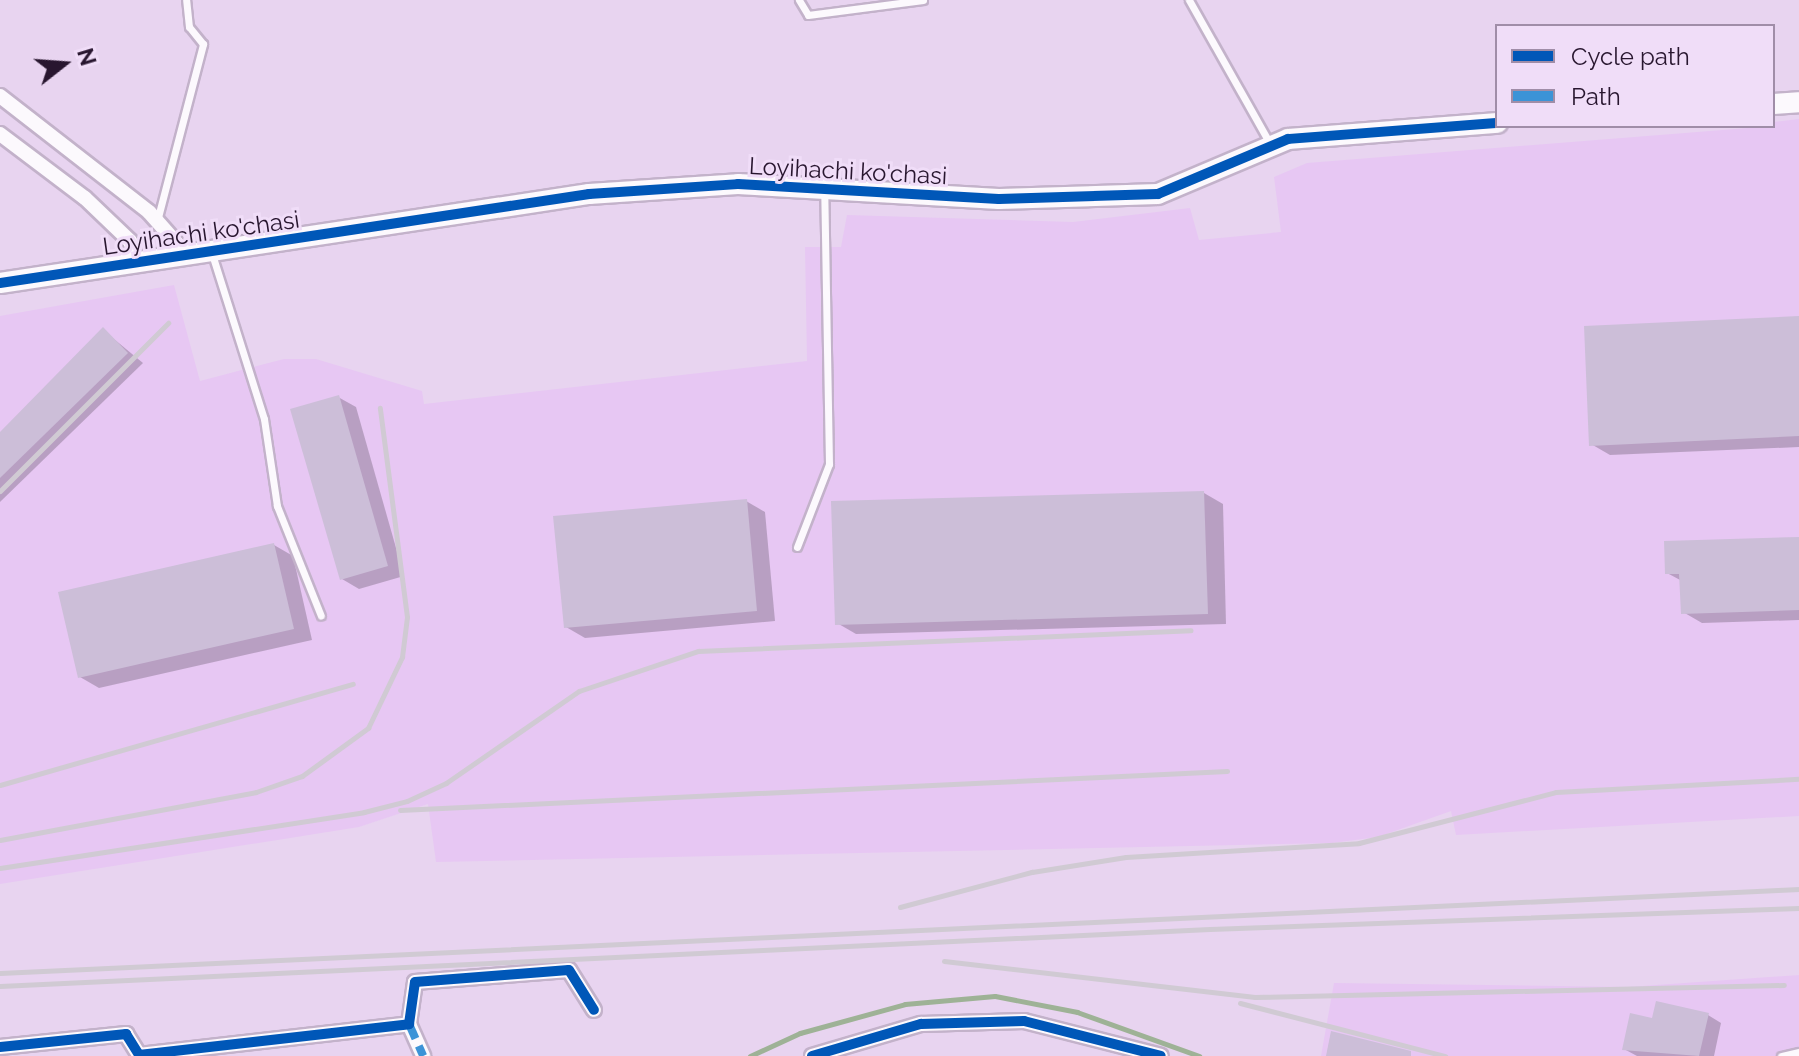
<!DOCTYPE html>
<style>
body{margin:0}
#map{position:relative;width:1799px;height:1056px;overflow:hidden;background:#e8d4f0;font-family:Raleway,sans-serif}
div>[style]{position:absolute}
.built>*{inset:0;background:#e7c7f3}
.shadow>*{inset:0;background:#0003}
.stream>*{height:5px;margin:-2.5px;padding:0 2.5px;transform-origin:2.5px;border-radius:2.5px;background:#9eb296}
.building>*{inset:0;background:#ccbed8}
.roads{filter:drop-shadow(2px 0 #c3b2ca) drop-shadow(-2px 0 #c3b2ca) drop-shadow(0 2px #c3b2ca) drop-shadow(0 -2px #c3b2ca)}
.lane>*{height:7px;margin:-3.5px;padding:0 3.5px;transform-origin:3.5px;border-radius:3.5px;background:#fcf9fd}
.street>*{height:14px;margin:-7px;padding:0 7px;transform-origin:7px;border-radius:7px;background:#fcf9fd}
.secondary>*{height:20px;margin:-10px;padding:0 10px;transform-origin:10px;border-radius:10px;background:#fcf9fd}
.rail>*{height:5px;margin:-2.5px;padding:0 2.5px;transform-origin:2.5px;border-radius:2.5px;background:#d0cad3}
.quiet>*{height:8px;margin-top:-4px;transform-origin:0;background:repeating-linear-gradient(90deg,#3c93d7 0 16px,transparent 0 24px)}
.cycleway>*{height:10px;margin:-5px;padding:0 5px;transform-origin:5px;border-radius:5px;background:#0057b8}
span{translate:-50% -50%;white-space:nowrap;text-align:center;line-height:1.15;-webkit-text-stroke:6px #f0ddf8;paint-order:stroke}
.street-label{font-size:24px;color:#28162f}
.legend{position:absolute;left:1495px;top:24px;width:280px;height:104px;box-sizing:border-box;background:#f0ddf8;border:2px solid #a08da8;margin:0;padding:10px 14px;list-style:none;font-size:24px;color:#28162f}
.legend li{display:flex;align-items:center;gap:16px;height:40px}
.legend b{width:40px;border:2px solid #a08da8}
.north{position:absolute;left:24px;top:24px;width:80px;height:80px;-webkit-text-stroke:6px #f0ddf8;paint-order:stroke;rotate:73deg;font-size:22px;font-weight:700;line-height:32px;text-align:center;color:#28162f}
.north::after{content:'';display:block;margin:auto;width:28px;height:36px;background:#28162f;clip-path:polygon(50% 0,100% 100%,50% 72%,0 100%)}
</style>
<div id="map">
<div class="built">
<div style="clip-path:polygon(1799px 119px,1799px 816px,1456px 835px,1451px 811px,1378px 837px,1332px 843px,436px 862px,428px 804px,359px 827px,0 884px,0 316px,174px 285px,200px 381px,284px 359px,316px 359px,422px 391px,424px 404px,807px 361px,805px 247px,841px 247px,847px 215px,1073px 222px,1190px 208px,1199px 240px,1281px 232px,1274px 177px,1307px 163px,1773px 126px,1773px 122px)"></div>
<div style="clip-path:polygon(1799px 975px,1799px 1056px,1321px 1056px,1334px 983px,1628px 987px)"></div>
</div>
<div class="shadow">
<div style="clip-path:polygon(1799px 318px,1799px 447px,1610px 455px,1591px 444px)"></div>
<div style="clip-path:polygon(103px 330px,143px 363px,0 502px,0 437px)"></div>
<div style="clip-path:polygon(338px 397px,356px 407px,404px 576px,359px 589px,342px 579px)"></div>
<div style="clip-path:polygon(1204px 493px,1223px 504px,1226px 624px,856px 634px,837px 623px)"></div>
<div style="clip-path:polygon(746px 501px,765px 512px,775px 621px,585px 638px,566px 627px)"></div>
<div style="clip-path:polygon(1799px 539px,1799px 620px,1702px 623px,1683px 612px,1682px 581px,1667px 573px)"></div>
<div style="clip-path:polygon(274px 545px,293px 556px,312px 640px,99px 688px,80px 677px)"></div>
<div style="clip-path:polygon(1708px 1015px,1721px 1023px,1714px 1056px,1637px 1056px,1624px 1049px,1654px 1020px)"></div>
</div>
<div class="stream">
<div style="left:750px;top:1056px;width:55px;rotate:-24.7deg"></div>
<div style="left:800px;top:1033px;width:109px;rotate:-15.4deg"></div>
<div style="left:905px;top:1004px;width:90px;rotate:-5.1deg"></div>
<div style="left:995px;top:996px;width:84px;rotate:11deg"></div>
<div style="left:1077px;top:1012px;width:130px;rotate:19.8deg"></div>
</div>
<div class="building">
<div style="clip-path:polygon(1799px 316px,1799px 436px,1589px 446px,1584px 326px)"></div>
<div style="clip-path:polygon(103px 327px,128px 353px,0 478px,0 432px)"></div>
<div style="clip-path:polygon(339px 395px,388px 566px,340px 580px,290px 409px)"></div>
<div style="clip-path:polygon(1204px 491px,1208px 614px,835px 625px,831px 501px)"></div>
<div style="clip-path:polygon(747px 499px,757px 611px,564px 628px,553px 516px)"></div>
<div style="clip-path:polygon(1799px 537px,1799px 610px,1681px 614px,1679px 574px,1665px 574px,1664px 541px)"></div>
<div style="clip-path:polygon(274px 543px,294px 629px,78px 678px,58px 592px)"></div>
<div style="clip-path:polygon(1656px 1001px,1709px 1013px,1699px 1056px,1622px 1050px,1630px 1013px,1652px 1018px)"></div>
<div style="clip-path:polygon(1331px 1031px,1411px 1051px,1411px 1056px,1326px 1056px)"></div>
</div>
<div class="roads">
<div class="lane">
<div style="left:799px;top:0;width:17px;rotate:59deg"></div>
<div style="left:808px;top:15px;width:116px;rotate:-7.4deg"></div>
<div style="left:1189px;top:0;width:165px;rotate:60.6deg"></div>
<div style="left:157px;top:221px;width:183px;rotate:-75.4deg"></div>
<div style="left:203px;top:44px;width:22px;rotate:-129deg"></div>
<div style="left:189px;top:27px;width:27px;rotate:-96deg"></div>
<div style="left:212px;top:254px;width:173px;rotate:72.5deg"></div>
<div style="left:264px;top:419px;width:88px;rotate:81.5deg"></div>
<div style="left:277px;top:506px;width:118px;rotate:68.2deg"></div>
<div style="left:797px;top:547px;width:89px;rotate:-68.9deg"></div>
<div style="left:829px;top:464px;width:273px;rotate:-91deg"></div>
<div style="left:1781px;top:1056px;width:18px;rotate:-13deg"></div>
</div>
<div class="street">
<div style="left:0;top:96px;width:189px;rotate:37.9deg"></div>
<div style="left:149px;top:212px;width:57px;rotate:48.5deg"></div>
<div style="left:0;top:134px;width:106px;rotate:37deg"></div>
<div style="left:85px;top:198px;width:62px;rotate:43.7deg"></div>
<div style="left:130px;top:241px;width:22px;rotate:72deg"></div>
<div style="left:409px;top:1024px;width:35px;rotate:66deg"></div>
<div style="left:0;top:1047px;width:127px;rotate:-5.9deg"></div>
<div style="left:126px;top:1034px;width:25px;rotate:58deg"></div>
<div style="left:139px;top:1055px;width:272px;rotate:-6.5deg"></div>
<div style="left:409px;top:1024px;width:42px;rotate:-81.9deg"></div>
<div style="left:415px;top:982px;width:154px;rotate:-4.5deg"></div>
<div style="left:569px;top:970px;width:47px;rotate:58deg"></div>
<div style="left:812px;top:1056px;width:114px;rotate:-16.4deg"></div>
<div style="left:921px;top:1024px;width:103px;rotate:-1.7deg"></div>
<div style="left:1024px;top:1021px;width:141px;rotate:14.3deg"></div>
</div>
<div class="secondary">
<div style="left:1773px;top:104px;width:26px;rotate:-4deg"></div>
<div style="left:0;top:283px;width:596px;rotate:-8.59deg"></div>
<div style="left:589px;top:194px;width:149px;rotate:-3.8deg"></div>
<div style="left:738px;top:184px;width:261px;rotate:3.3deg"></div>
<div style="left:999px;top:199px;width:159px;rotate:-1.8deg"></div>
<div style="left:1158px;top:194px;width:141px;rotate:-22.9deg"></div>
<div style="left:1288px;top:139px;width:210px;rotate:-4.4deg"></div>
</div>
</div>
<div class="rail">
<div style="left:0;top:491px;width:238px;rotate:-45deg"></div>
<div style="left:0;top:785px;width:367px;rotate:-16deg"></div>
<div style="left:400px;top:810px;width:828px;rotate:-2.7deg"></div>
<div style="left:0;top:840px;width:260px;rotate:-10.6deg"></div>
<div style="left:256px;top:792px;width:49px;rotate:-19.2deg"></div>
<div style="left:302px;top:776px;width:82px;rotate:-36deg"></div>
<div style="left:368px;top:728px;width:79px;rotate:-64.4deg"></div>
<div style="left:402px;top:657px;width:40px;rotate:-82.9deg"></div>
<div style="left:407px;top:617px;width:211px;rotate:-97.4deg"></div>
<div style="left:0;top:868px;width:368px;rotate:-8.7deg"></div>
<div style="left:364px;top:812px;width:44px;rotate:-14.3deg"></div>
<div style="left:407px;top:801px;width:43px;rotate:-24.8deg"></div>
<div style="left:446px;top:783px;width:162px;rotate:-34.7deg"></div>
<div style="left:579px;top:691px;width:126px;rotate:-18.6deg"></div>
<div style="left:698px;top:651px;width:493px;rotate:-2.4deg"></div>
<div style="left:900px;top:907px;width:137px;rotate:-14.9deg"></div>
<div style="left:1032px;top:872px;width:95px;rotate:-9.1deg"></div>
<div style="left:1126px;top:857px;width:233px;rotate:-3.4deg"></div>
<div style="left:1359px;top:843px;width:203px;rotate:-14.5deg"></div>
<div style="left:1556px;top:792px;width:243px;rotate:-3.1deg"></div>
<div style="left:944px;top:961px;width:313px;rotate:6.6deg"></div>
<div style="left:1255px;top:997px;width:529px;rotate:-1.3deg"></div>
<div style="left:0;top:973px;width:1801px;rotate:-2.67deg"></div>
<div style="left:0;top:986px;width:1211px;rotate:-2.7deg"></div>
<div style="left:1210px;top:929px;width:589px;rotate:-2.04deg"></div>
<div style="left:1240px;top:1003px;width:212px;rotate:14.5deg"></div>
</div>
<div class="quiet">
<div style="left:409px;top:1024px;width:35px;rotate:66deg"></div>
</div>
<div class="cycleway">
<div style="left:0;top:283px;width:596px;rotate:-8.59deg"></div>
<div style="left:589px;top:194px;width:149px;rotate:-3.8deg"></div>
<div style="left:738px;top:184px;width:261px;rotate:3.3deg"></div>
<div style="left:999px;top:199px;width:159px;rotate:-1.8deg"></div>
<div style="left:1158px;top:194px;width:141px;rotate:-22.9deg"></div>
<div style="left:1288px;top:139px;width:210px;rotate:-4.4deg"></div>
<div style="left:0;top:1047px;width:127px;rotate:-5.9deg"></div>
<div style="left:126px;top:1034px;width:25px;rotate:58deg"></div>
<div style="left:139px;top:1055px;width:272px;rotate:-6.5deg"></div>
<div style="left:409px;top:1024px;width:42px;rotate:-81.9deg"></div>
<div style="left:415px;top:982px;width:154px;rotate:-4.5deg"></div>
<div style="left:569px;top:970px;width:47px;rotate:58deg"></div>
<div style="left:812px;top:1056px;width:114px;rotate:-16.4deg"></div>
<div style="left:921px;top:1024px;width:103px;rotate:-1.7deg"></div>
<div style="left:1024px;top:1021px;width:141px;rotate:14.3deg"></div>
</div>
<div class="street-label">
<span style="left:848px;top:171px;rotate:3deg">Loyihachi ko'chasi</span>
<span style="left:201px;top:233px;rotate:-8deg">Loyihachi ko'chasi</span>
</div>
<ul class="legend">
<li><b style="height:10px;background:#0057b8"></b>Cycle path</li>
<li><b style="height:10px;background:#3c93d7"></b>Path</li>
</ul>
<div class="north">N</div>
</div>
